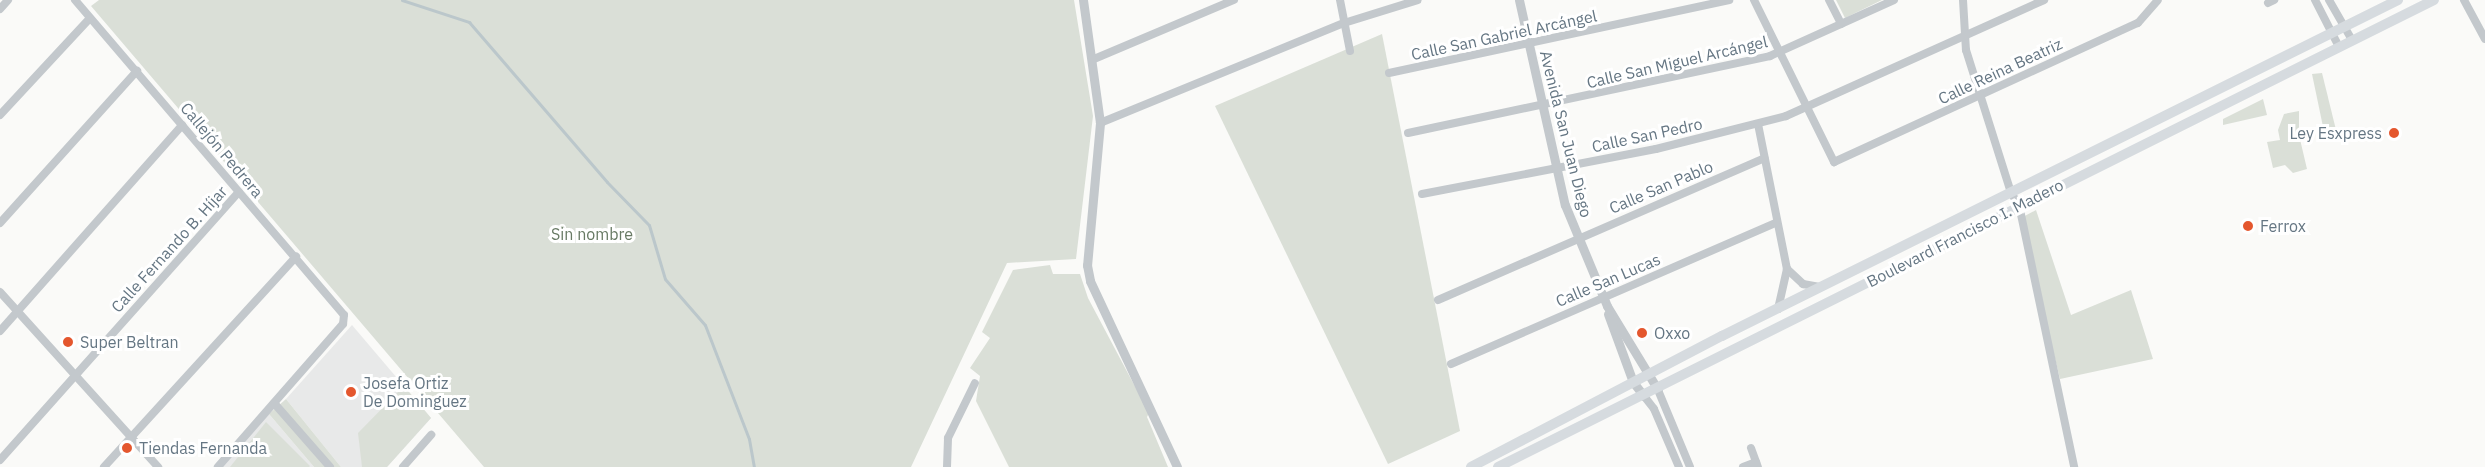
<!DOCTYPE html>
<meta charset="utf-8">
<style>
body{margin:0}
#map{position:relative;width:2485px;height:467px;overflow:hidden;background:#fafaf8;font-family:"IBM Plex Sans",sans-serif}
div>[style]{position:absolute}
.built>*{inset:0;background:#e8e9e9}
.green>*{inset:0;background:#dadfd7}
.stream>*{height:3px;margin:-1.5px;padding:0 1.5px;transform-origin:1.5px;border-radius:1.5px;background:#bbc7cb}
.minor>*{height:8px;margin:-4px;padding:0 4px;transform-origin:4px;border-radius:4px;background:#c3c8cc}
.tertiary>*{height:9px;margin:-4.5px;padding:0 4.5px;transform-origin:4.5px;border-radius:4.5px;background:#c3c8cc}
.secondary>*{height:10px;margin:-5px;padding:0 5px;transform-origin:5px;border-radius:5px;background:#d6dbdf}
.dots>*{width:16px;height:16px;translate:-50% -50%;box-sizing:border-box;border:3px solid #fff;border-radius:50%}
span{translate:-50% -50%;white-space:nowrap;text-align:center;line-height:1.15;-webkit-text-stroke:6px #fff;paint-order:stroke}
.street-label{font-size:16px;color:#657683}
.poi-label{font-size:16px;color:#657683}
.right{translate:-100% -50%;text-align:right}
.left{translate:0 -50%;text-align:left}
.park-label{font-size:16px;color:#687a64}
</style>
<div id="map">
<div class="built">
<div style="clip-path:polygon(352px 325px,431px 418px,387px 467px,341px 467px,286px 399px)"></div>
<div style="clip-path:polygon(269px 414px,314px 467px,219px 467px)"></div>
</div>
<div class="green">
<div style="clip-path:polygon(99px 0,1074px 0,1093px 116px,1076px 259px,1007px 263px,911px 467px,484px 467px,91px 6px)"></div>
<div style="clip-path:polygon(1836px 0,1882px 0,1845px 18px)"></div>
<div style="clip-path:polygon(1382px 34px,1460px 431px,1388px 464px,1215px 106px)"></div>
<div style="clip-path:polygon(2322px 73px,2338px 138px,2326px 141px,2312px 74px)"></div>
<div style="clip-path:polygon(2263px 99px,2267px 115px,2223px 125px,2223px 119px)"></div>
<div style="clip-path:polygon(2299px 111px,2299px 135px,2307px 169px,2293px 173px,2285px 165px,2273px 168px,2267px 142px,2280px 140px,2278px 130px,2284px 114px)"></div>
<div style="clip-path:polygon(2036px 210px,2071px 315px,2131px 290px,2153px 359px,2060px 379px,2021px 218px)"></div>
<div style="clip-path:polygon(1050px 265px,1053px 274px,1080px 274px,1088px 298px,1149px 413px,1147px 417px,1168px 467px,1009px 467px,976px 401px,980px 376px,970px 368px,990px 338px,982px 332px,1013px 270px)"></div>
<div style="clip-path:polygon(404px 386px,431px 418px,387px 467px,362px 467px,358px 433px)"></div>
<div style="clip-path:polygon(286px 399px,341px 467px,314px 467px,269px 414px)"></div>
<div style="clip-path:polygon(266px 422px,310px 466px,309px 467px,230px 467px)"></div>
</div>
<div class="stream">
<div style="left:402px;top:0;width:71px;rotate:18.2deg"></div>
<div style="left:469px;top:22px;width:211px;rotate:49.2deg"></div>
<div style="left:607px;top:182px;width:60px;rotate:45.7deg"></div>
<div style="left:649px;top:225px;width:56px;rotate:73.5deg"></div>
<div style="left:665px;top:279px;width:61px;rotate:49deg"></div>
<div style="left:705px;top:325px;width:122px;rotate:68.9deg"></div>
<div style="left:749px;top:439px;width:28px;rotate:80deg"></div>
</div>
<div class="minor">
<div style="left:75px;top:0;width:414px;rotate:49.5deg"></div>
<div style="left:344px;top:315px;width:9px;rotate:96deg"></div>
<div style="left:343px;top:324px;width:190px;rotate:131.2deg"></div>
<div style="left:1340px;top:0;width:52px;rotate:78.9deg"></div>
<div style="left:1754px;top:0;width:181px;rotate:63.7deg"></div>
<div style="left:1834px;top:162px;width:334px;rotate:-24.6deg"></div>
<div style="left:2138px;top:23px;width:30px;rotate:-49deg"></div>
<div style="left:1829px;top:0;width:27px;rotate:63deg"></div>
<div style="left:1963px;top:0;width:50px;rotate:86.6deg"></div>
<div style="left:1966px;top:50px;width:150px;rotate:72.5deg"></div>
<div style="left:2011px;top:193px;width:14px;rotate:56deg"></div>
<div style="left:2019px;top:205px;width:268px;rotate:78.1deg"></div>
<div style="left:2315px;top:0;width:53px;rotate:62.9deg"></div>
<div style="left:2329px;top:0;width:46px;rotate:60.1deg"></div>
<div style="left:2464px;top:0;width:44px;rotate:61.7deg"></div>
<div style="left:2268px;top:3px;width:7px;rotate:-27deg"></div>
<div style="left:0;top:9px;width:12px;rotate:-48deg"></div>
<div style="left:1094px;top:59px;width:152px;rotate:-22.9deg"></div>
<div style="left:1389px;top:73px;width:348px;rotate:-12.1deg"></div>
<div style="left:0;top:115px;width:132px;rotate:-47.1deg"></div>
<div style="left:1100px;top:123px;width:264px;rotate:-22.3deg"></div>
<div style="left:1344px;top:23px;width:77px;rotate:-17.3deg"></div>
<div style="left:1758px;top:124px;width:148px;rotate:78.7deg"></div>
<div style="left:1787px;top:269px;width:22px;rotate:43deg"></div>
<div style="left:1803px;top:284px;width:17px;rotate:10deg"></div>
<div style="left:1408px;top:133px;width:370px;rotate:-12deg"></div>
<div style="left:1770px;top:56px;width:136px;rotate:-24.3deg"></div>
<div style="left:1422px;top:194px;width:238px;rotate:-10.9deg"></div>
<div style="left:1656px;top:149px;width:134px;rotate:-14.2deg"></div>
<div style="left:1786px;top:116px;width:283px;rotate:-24.2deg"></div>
<div style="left:0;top:223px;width:205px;rotate:-48deg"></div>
<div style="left:0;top:292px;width:236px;rotate:47.9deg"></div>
<div style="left:1438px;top:300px;width:356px;rotate:-23.5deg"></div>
<div style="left:1778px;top:309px;width:41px;rotate:-77.3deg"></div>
<div style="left:0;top:331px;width:275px;rotate:-48.5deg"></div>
<div style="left:1451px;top:364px;width:354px;rotate:-23.5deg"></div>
<div style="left:1658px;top:390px;width:83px;rotate:67.4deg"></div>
<div style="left:1644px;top:396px;width:16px;rotate:52deg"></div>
<div style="left:1654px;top:409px;width:63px;rotate:66.7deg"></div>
<div style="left:274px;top:403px;width:85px;rotate:48.8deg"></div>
<div style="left:1751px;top:448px;width:20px;rotate:70deg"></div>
<div style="left:0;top:460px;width:359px;rotate:-48.3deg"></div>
<div style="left:104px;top:467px;width:285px;rotate:-47.6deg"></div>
<div style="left:403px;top:467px;width:43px;rotate:-48.8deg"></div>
<div style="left:947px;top:467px;width:29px;rotate:-88deg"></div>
<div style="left:948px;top:438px;width:61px;rotate:-63.9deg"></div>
<div style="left:1743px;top:467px;width:14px;rotate:-21deg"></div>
</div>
<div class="tertiary">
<div style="left:1083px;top:0;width:124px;rotate:82.1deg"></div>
<div style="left:1100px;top:123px;width:143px;rotate:95.2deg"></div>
<div style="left:1087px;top:265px;width:16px;rotate:79deg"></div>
<div style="left:1090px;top:281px;width:205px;rotate:64.9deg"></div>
<div style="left:1519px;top:0;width:210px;rotate:77.4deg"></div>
<div style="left:1565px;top:205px;width:109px;rotate:67.4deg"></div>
<div style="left:1607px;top:306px;width:98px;rotate:58.7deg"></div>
<div style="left:1608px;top:314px;width:72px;rotate:69.8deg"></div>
<div style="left:1633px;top:382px;width:18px;rotate:52deg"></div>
</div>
<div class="secondary">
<div style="left:1471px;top:467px;width:283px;rotate:-27.6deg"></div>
<div style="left:1722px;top:336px;width:755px;rotate:-26.43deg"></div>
<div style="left:1498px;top:467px;width:1046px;rotate:-26.52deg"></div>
</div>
<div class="dots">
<div style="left:2394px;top:133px;background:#e4572e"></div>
<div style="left:2248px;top:226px;background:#e4572e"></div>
<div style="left:1642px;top:333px;background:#e4572e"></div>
<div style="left:68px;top:342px;background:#e4572e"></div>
<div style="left:351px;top:392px;background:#e4572e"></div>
<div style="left:127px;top:448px;background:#e4572e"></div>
</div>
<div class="street-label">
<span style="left:1504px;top:35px;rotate:-12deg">Calle San Gabriel Arcángel</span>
<span style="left:1677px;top:62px;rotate:-13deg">Calle San Miguel Arcángel</span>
<span style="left:2000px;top:71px;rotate:-25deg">Calle Reina Beatriz</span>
<span style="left:1566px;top:134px;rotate:76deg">Avenida San Juan Diego</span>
<span style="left:1647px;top:135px;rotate:-12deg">Calle San Pedro</span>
<span style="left:222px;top:150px;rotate:50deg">Callejón Pedrera</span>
<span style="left:1661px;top:187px;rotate:-23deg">Calle San Pablo</span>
<span style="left:1965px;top:233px;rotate:-27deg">Boulevard Francisco I. Madero</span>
<span style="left:169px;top:249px;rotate:-48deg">Calle Fernando B. Híjar</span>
<span style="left:1608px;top:280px;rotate:-23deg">Calle San Lucas</span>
</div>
<div class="poi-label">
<span class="right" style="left:2382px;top:133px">Ley Esxpress</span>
<span class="left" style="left:2260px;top:226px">Ferrox</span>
<span class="left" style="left:1654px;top:333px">Oxxo</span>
<span class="left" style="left:80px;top:342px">Super Beltran</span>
<span class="left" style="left:363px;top:392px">Josefa Ortiz<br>De Dominguez</span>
<span class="left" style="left:139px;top:448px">Tiendas Fernanda</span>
</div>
<div class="park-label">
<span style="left:592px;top:234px">Sin nombre</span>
</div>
</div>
